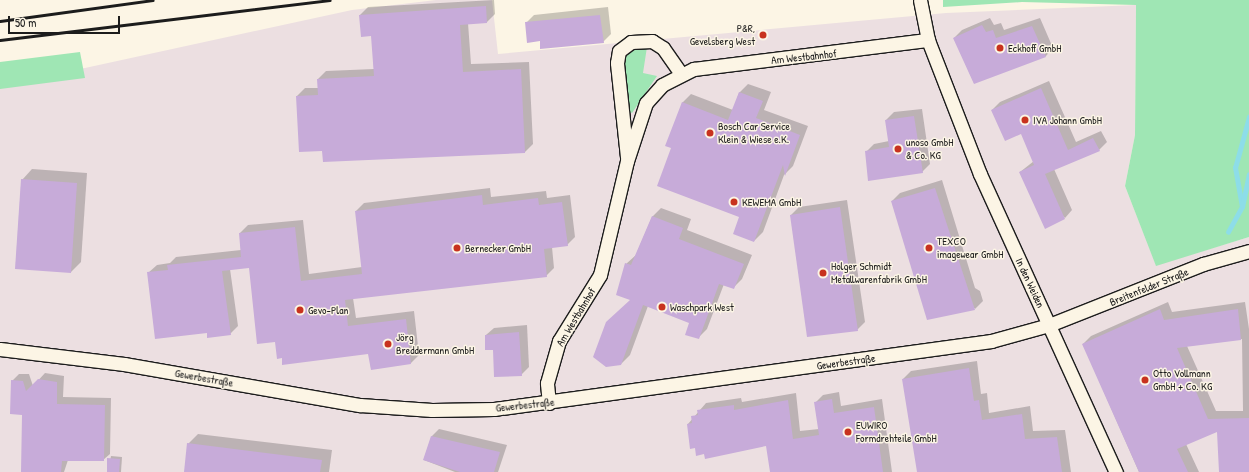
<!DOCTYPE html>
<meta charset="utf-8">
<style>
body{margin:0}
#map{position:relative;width:1249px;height:472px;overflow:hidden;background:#fcf5e5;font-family:"Patrick Hand",sans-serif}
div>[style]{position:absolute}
.built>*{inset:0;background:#ecdfe1}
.green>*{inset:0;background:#9fe6b4}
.shadow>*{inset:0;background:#0003}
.stream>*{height:4.5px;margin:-2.25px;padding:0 2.25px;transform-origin:2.25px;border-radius:2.25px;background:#8ddde8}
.building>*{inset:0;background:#c7abd9}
.roads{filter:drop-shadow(1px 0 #1c1c1c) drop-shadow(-1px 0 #1c1c1c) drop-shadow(0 1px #1c1c1c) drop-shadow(0 -1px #1c1c1c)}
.minor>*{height:13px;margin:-6.5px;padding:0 6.5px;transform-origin:6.5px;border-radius:6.5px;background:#fcf5e5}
.rail>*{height:3px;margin:-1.5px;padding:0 1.5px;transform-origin:1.5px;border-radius:1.5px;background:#1c1c1c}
.dots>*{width:11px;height:11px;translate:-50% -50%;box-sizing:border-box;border:2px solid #fcf5e5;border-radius:50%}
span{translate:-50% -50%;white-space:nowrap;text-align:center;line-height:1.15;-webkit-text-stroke:3px #fcf5e5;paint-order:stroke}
.poi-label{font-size:11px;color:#1c1c1c}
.right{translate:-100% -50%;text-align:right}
.left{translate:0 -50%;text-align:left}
.street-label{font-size:11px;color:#1c1c1c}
.scale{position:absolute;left:8px;top:16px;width:112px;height:18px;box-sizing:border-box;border:2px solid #1c1c1c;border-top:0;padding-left:5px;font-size:12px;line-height:14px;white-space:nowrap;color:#1c1c1c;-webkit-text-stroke:3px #fcf5e5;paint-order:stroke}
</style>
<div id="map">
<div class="built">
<div style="clip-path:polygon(436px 0,492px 0,498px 54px,946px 13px,1136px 5px,1135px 135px,1125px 186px,1156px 265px,1249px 237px,1249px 472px,0 472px,0 78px,85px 68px,352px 10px)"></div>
</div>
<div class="green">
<div style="clip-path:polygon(943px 0,1249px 0,1249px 237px,1156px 266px,1125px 186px,1135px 135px,1136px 5px,1022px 2px,943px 7px)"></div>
<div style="clip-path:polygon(636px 46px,647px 47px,643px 73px,657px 76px,632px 113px,628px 111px,623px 65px,626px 55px)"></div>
<div style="clip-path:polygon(80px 52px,85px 78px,0 89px,0 62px)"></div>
</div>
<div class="shadow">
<div style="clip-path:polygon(494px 0,495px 14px,487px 22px,468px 23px,471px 64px,529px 62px,533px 144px,525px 152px,323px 149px,297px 96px,305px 88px,319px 88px,318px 79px,326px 71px,374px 69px,372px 35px,360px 15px,368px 7px)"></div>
<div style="clip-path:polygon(608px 7px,611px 34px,603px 42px,540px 40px,526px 23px,534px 15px)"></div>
<div style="clip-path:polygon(990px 18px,994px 25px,1001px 23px,1004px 30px,1040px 18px,1053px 48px,1046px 56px,974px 83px,954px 38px,962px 30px)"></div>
<div style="clip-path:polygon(1049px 81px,1076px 142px,1101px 131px,1107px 142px,1099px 150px,1054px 169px,1072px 210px,1065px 218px,1020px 172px,1034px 161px,1021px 132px,992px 110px,1000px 102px)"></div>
<div style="clip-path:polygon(748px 84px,771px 92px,764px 110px,808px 126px,793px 166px,784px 175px,763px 232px,754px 241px,740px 217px,672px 148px,682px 103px,691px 94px,733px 110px,739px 93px)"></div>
<div style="clip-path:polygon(922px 109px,930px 164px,922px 172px,866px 152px,874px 144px,889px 141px,886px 120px,894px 112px)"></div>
<div style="clip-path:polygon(32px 169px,87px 173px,81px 262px,71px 272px,22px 180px)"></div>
<div style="clip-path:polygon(942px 180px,975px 288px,980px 291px,983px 301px,975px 309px,892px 201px,900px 193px)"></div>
<div style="clip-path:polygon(490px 188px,491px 197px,546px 191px,547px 198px,570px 195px,575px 237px,567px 245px,552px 247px,554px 268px,546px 276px,353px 298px,356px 318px,414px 311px,419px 355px,411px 363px,371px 368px,369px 353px,282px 357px,250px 267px,230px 269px,238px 326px,230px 334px,208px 332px,148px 273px,157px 265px,170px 263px,176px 257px,241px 250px,240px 233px,248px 225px,303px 220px,309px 274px,362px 267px,356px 211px,364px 203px)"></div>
<div style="clip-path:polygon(847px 200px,865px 322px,857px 330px,791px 215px,799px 207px)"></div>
<div style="clip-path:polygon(661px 208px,691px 219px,687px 230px,752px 255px,742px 279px,733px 288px,724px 284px,707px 329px,698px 338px,690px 322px,648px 306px,630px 355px,621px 364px,631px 299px,626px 264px,636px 255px,652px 217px)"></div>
<div style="clip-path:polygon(evenodd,1168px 302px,1172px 312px,1245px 302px,1249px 329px,1249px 472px,1220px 472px,1218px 430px,1186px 444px,1199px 472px,1139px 472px,1083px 344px,1091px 336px,1168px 302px,1242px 339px,1243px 411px,1216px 411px,1187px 346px,1242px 339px)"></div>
<div style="clip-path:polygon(527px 325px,529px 367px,521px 375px,494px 349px,486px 335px,494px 328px)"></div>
<div style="clip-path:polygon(977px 361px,981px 394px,987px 393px,989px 413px,1030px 406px,1033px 431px,1065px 430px,1071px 472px,918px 472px,903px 379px,911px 371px)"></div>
<div style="clip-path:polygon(45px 373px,64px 376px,63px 397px,111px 398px,110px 454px,103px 460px,68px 460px,64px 472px,29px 472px,23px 414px,12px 381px,19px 374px,29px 374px,33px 386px)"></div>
<div style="clip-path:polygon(839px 392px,841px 406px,882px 399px,892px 472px,771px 472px,767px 445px,705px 453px,688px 424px,706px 403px,741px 398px,742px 402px,796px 393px,800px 431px,819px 429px,815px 403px,823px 395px)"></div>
<div style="clip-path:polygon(439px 429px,507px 445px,498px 472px,455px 472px,424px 460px,432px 436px)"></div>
<div style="clip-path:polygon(198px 434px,332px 450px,329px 472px,185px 472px,188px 444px)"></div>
<div style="clip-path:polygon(111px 456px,122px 457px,121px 472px,108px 472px)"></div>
</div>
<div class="stream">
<div style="left:1242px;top:207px;width:40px;rotate:-100deg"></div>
<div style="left:1235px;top:168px;width:53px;rotate:-74.6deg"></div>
<div style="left:1228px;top:232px;width:29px;rotate:-61deg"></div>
<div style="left:1242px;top:207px;width:33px;rotate:-78deg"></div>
</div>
<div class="building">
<div style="clip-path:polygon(486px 6px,487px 23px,460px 25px,463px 72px,521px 69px,525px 153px,323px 162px,322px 151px,299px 152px,296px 96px,318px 95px,317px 79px,374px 76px,371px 36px,361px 37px,359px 15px)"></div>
<div style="clip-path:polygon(600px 15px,604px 43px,540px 49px,540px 41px,527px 43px,525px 22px)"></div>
<div style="clip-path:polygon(982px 25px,986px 32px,993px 30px,996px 38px,1032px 26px,1046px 57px,974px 84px,953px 38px)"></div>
<div style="clip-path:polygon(1041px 88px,1068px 150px,1093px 138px,1100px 151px,1045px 174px,1065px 219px,1045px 229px,1019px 172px,1034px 165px,1021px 134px,1005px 141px,991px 110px)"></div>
<div style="clip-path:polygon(739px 92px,763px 101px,756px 118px,800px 135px,785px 176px,783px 165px,754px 242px,733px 234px,739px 217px,657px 186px,671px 148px,665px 146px,682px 102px,728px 120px)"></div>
<div style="clip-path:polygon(914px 116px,923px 173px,868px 181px,865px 151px,889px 147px,885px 120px)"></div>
<div style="clip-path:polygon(21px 179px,77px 183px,71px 273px,15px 269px)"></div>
<div style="clip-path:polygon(935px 188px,975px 310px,927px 320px,891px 201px)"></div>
<div style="clip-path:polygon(482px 195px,483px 205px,538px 198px,539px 205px,562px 202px,568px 246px,544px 249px,547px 277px,345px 300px,348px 326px,406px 319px,411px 364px,371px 370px,368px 354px,282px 365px,282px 358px,277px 359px,275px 342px,257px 344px,249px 268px,222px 271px,231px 335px,207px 338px,207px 333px,155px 339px,147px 272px,168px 270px,167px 265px,241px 257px,239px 233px,295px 227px,301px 281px,362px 274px,355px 211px)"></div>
<div style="clip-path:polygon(840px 207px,858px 331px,807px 337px,790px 215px)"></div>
<div style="clip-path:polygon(652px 216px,683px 228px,679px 239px,744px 264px,734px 289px,719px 284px,699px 339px,685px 335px,689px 323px,643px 305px,621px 365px,606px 367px,593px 357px,606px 322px,630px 300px,616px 295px,625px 263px,631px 265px)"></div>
<div style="clip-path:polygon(1160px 309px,1164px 320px,1238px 309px,1241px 340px,1177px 348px,1208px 419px,1249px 418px,1249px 472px,1219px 472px,1217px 432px,1177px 449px,1188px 472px,1139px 472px,1082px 344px)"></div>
<div style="clip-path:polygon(519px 332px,522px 376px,494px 377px,493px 350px,485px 350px,485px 335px)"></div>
<div style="clip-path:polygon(969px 368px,974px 401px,979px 400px,982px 420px,1022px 414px,1025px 439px,1057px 437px,1062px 472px,917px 472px,902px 379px)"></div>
<div style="clip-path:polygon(38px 379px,57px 382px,57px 404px,105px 405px,104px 461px,62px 461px,61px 472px,21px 472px,22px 415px,10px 414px,11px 380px,23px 381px,26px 391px)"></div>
<div style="clip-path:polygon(832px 399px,834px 413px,874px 407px,883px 472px,770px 472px,766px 446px,705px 459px,704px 454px,696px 456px,695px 448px,690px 449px,687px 424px,692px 423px,691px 416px,698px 415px,697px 410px,734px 405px,734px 410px,788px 400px,793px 439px,819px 435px,814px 402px)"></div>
<div style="clip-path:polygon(431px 436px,500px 452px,494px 472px,460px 472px,423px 460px)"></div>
<div style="clip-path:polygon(187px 443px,322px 460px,320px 472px,184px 472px)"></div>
<div style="clip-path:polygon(107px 458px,120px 459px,119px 472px,107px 472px)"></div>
</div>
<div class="roads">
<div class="minor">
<div style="left:920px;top:0;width:41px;rotate:78.7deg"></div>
<div style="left:928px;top:40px;width:144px;rotate:68.8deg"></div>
<div style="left:980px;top:174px;width:328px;rotate:65.5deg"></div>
<div style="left:627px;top:157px;width:95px;rotate:-96.1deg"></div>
<div style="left:617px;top:63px;width:12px;rotate:-81deg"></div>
<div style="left:619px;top:51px;width:15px;rotate:-37deg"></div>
<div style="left:631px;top:42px;width:21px;rotate:-3deg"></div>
<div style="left:652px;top:41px;width:13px;rotate:32deg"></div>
<div style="left:663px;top:48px;width:32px;rotate:55deg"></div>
<div style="left:0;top:349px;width:125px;rotate:6.9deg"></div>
<div style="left:124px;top:364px;width:240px;rotate:9.9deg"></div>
<div style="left:360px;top:405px;width:72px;rotate:4deg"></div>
<div style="left:432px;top:410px;width:62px;rotate:-0.9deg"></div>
<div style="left:494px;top:409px;width:502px;rotate:-7.79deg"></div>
<div style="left:991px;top:341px;width:60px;rotate:-15.4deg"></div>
<div style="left:1049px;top:325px;width:166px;rotate:-21.6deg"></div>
<div style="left:1203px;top:264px;width:48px;rotate:-15.8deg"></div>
<div style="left:549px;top:403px;width:20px;rotate:-96deg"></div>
<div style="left:547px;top:383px;width:44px;rotate:-74.1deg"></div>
<div style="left:559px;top:341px;width:78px;rotate:-58.2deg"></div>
<div style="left:600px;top:275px;width:117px;rotate:-76.7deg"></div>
<div style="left:627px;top:161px;width:61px;rotate:-71.9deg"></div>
<div style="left:646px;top:103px;width:24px;rotate:-48deg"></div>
<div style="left:662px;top:85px;width:36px;rotate:-27deg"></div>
<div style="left:694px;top:69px;width:236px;rotate:-7.1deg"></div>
</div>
</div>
<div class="rail">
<div style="left:0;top:21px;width:154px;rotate:-7.8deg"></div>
<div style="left:0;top:40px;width:332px;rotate:-6.9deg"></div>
</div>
<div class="dots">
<div style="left:763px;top:35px;background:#c8321e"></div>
<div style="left:1000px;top:48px;background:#c8321e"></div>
<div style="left:1025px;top:120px;background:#c8321e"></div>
<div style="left:710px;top:133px;background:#c8321e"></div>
<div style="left:898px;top:149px;background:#c8321e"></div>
<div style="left:734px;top:202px;background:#c8321e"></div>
<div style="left:457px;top:248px;background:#c8321e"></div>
<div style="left:929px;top:248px;background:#c8321e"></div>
<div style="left:823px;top:273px;background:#c8321e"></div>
<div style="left:662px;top:307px;background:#c8321e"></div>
<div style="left:300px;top:310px;background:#c8321e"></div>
<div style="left:388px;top:344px;background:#c8321e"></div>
<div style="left:1145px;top:380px;background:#c8321e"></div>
<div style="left:848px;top:432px;background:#c8321e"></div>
</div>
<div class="poi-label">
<span class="right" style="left:755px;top:35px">P&amp;R,<br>Gevelsberg West</span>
<span class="left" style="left:1008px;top:48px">Eckhoff GmbH</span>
<span class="left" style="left:1033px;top:120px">IVA Johann GmbH</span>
<span class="left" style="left:718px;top:133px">Bosch Car Service<br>Klein &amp; Wiese e.K.</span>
<span class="left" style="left:906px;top:149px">unoso GmbH<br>&amp; Co. KG</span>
<span class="left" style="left:742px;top:202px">KEWEMA GmbH</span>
<span class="left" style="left:937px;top:248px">TEXCO<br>imagewear GmbH</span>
<span class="left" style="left:465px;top:248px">Bernecker GmbH</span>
<span class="left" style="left:831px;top:273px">Holger Schmidt<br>Metallwarenfabrik GmbH</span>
<span class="left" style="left:670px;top:307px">Waschpark West</span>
<span class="left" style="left:308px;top:310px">Gevo-Plan</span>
<span class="left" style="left:396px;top:344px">Jörg<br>Breddermann GmbH</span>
<span class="left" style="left:1153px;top:380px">Otto Vollmann<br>GmbH + Co. KG</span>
<span class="left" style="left:856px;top:432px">EUWIRO<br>Formdrehteile GmbH</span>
</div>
<div class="street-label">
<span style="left:804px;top:57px;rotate:-6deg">Am Westbahnhof</span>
<span style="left:1030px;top:283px;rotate:65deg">In den Weiden</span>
<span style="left:1149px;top:287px;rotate:-22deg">Breitenfelder Straße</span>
<span style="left:576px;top:317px;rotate:-59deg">Am Westbahnhof</span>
<span style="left:846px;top:362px;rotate:-8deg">Gewerbestraße</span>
<span style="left:204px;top:378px;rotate:10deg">Gewerbestraße</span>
<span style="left:525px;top:405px;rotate:-6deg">Gewerbestraße</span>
</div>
<div class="scale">50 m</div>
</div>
